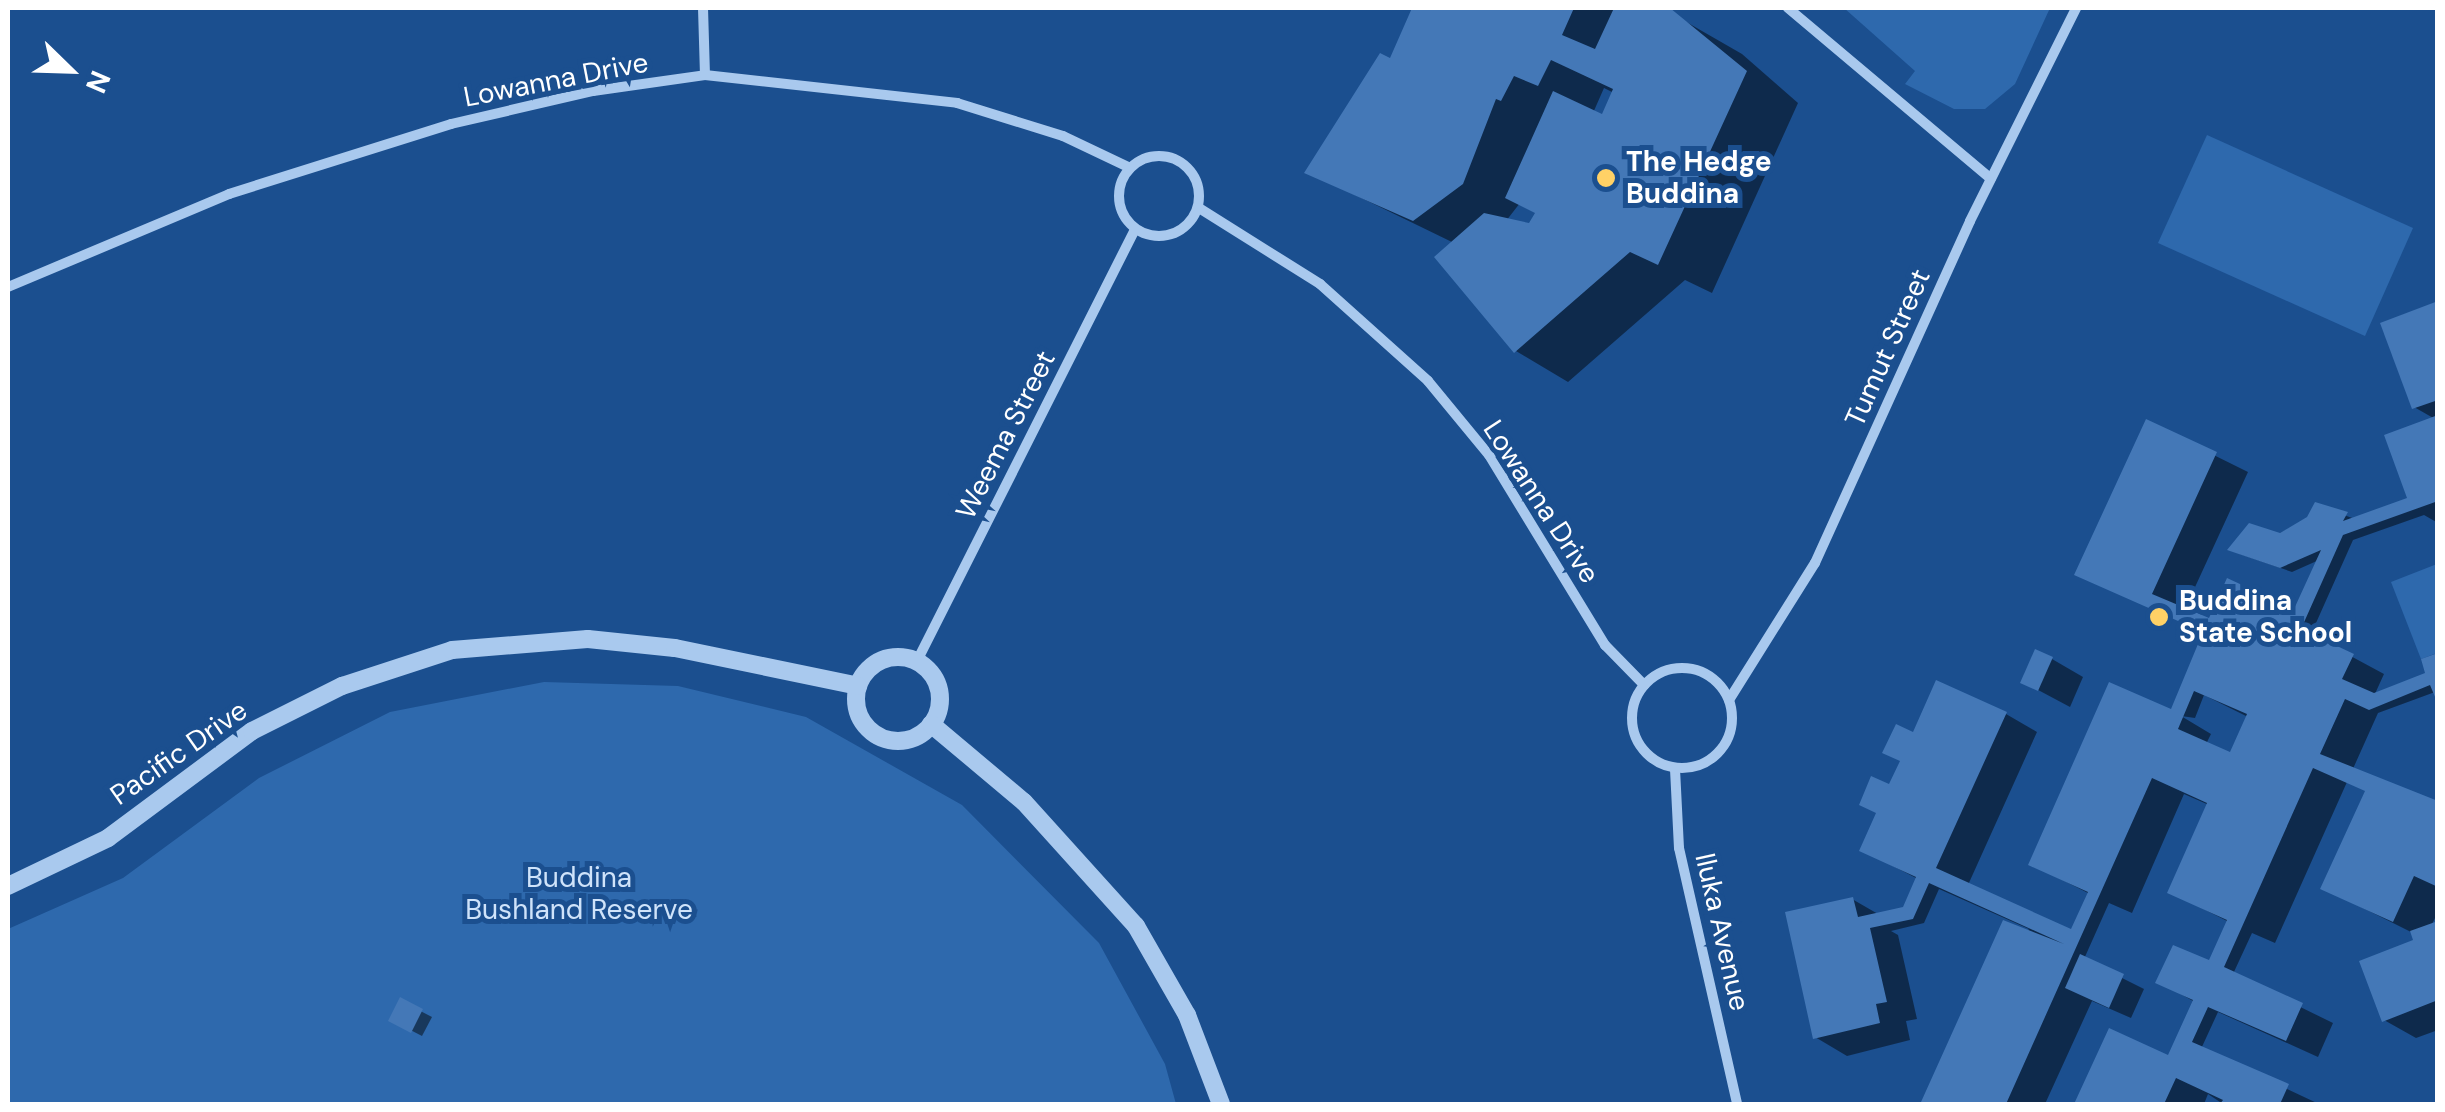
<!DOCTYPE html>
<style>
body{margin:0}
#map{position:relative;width:2445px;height:1112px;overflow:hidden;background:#1b4f8f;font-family:"DM Sans",sans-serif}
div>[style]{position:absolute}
.green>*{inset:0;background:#2e69ad}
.shadow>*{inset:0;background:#0007}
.building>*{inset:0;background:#4478b7}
.minor>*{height:10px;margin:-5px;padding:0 5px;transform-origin:5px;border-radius:5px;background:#a9c9ee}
.minor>.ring{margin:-5px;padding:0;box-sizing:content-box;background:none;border:10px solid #a9c9ee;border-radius:50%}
.tertiary>*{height:18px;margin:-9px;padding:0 9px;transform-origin:9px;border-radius:9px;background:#a9c9ee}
.tertiary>.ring{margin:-9px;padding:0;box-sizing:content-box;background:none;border:18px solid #a9c9ee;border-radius:50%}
.dots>*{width:28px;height:28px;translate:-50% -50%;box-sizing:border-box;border:5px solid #1b4f8f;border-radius:50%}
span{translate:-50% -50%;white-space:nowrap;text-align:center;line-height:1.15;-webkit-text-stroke:10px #1b4f8f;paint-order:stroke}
.street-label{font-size:28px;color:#fff}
.poi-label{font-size:28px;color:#fff;font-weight:700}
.left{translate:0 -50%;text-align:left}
.park-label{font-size:28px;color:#cfe3fa}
.frame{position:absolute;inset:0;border:10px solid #fff;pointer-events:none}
.north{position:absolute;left:20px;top:20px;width:100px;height:100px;-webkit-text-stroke:8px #1b4f8f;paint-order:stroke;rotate:113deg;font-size:28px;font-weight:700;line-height:40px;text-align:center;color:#fff}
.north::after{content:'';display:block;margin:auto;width:35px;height:45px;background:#fff;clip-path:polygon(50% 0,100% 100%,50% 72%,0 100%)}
</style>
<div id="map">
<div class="green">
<div style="clip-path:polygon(1844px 8px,1843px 8px,2050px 8px,2015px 84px,1985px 109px,1954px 109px,1905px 84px,1915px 71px)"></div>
<div style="clip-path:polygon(2207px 135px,2413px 228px,2365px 336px,2158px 243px)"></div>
<div style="clip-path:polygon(2437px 564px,2437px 653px,2421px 659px,2391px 582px)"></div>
<div style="clip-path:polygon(544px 682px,678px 686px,806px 717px,962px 805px,1099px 943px,1165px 1064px,1176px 1104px,8px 1104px,8px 929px,123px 878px,259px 778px,390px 712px)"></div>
</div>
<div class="shadow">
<div style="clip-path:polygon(evenodd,1415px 8px,1662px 8px,1742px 54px,1798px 103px,1712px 293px,1685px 280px,1568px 382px,1516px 351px,1454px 243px,1308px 172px,1391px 61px,1415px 8px,1604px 88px,1614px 93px,1603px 118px,1593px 113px,1604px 88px,1415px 8px,1520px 203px,1538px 214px,1531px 226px,1506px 221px,1520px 203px)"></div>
<div style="clip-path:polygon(evenodd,2438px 304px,2438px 523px,2424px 515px,2353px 540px,2316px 623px,2338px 635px,2332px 646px,2384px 674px,2374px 696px,2425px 675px,2435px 692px,2378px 713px,2352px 771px,2438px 804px,2438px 912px,2431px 926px,2438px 924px,2438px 1030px,2416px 1038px,2384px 1020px,2419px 941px,2413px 933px,2323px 888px,2368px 791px,2347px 782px,2275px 943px,2252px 933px,2233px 974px,2333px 1023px,2318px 1057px,2218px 1012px,2201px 1049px,2319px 1104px,2223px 1104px,2208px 1094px,2204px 1104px,2077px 1104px,2110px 1032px,2181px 1063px,2195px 1002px,2159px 982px,2221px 969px,2229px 922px,2170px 892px,2209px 805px,2184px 794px,2132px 913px,2109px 903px,2084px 959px,2144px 989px,2131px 1018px,2092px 1001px,2045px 1104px,1924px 1101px,2029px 929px,1939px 889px,1924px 923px,1891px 931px,1898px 935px,1917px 1019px,1906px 1021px,1910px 1040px,1847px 1056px,1815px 1037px,1852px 899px,1878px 914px,1904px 909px,1918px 879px,1862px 850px,1914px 735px,2006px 714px,2037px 732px,1968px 885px,2073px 933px,2090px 894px,2031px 864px,2173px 712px,2206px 632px,2077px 574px,2147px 422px,2248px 472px,2184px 611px,2210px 621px,2306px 617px,2319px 560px,2292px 572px,2240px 554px,2309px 518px,2316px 505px,2355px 519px,2410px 499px,2435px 419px,2414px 407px,2438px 304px,2204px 695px,2248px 717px,2231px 755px,2206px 744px,2211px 734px,2181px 716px,2195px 718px,2204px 695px)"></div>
<div style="clip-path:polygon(2052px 659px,2083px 677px,2070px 707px,2023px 682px)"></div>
<div style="clip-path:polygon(401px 1001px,432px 1017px,422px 1036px,391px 1020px)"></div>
</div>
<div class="building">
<div style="clip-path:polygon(1412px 8px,1574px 8px,1562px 35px,1595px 49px,1614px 8px,1670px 8px,1747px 71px,1658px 265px,1630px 252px,1514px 353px,1434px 257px,1484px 213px,1529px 223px,1535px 213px,1505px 198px,1553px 91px,1602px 114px,1613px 89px,1551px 60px,1538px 86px,1514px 76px,1501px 101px,1496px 99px,1463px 184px,1413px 221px,1304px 173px,1380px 53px,1390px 58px)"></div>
<div style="clip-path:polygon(2438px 301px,2438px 400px,2412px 409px,2380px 323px)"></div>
<div style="clip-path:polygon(evenodd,2438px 415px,2438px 501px,2343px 535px,2301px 629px,2354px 654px,2342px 679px,2374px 693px,2425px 673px,2421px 659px,2438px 653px,2438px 704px,2430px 685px,2369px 710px,2345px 699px,2320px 754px,2438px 801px,2438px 887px,2414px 876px,2393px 922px,2320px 889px,2365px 791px,2313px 768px,2224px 967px,2303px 1003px,2286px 1041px,2208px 1007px,2192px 1042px,2289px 1084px,2280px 1104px,2220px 1104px,2223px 1100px,2176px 1078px,2164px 1104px,2074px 1104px,2109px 1028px,2168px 1055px,2193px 1000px,2155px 983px,2173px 945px,2209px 960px,2227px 920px,2167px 893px,2207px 803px,2152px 778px,2006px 1104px,1921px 1102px,2003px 920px,2064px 944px,1929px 883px,1913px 919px,1870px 928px,1887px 1002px,1876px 1004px,1880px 1023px,1813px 1039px,1785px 912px,1853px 897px,1858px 917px,1903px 907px,1916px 877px,1859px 851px,1876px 813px,1859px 805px,1871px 776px,1889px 784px,1900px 761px,1882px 753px,1896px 724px,1913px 732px,1936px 680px,2007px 712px,1936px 868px,2071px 929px,2088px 892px,2028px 865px,2109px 682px,2171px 709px,2203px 632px,2074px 575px,2146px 419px,2217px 452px,2152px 594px,2209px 618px,2227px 578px,2294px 609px,2321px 550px,2280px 568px,2227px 550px,2249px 523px,2280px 533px,2307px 517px,2315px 502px,2348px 512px,2343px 521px,2407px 498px,2384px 435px,2438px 415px,2194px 691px,2247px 714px,2230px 752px,2178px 729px,2194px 691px)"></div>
<div style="clip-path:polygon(2035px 649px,2053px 657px,2038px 691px,2020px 683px)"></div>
<div style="clip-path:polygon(2438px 921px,2438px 1000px,2382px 1022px,2359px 961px,2413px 940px,2410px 931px)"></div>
<div style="clip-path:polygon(2080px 954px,2124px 974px,2109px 1008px,2065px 988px)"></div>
<div style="clip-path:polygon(400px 997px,423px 1009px,411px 1033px,388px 1021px)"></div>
</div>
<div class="minor">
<div style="left:703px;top:8px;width:67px;rotate:88.3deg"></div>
<div style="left:1788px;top:8px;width:265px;rotate:40.1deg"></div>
<div class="ring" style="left:1119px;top:156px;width:70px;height:70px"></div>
<div style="left:1199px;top:208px;width:143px;rotate:32.1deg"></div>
<div style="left:1320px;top:284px;width:145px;rotate:41.9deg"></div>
<div style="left:1428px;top:381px;width:96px;rotate:50.5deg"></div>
<div style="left:1489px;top:455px;width:223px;rotate:58.6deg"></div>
<div style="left:1605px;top:645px;width:56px;rotate:45.7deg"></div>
<div style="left:8px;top:287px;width:240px;rotate:-22.8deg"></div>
<div style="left:229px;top:194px;width:233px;rotate:-17.5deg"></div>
<div style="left:451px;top:124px;width:146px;rotate:-13.1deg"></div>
<div style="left:593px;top:91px;width:113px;rotate:-8.1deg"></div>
<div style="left:705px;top:75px;width:254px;rotate:6.3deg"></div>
<div style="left:957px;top:103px;width:111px;rotate:17.3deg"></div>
<div style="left:1063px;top:136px;width:74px;rotate:25.5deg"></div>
<div style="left:917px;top:661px;width:484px;rotate:-63.2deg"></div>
<div class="ring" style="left:1632px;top:668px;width:90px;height:90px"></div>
<div style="left:1729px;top:700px;width:162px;rotate:-57.9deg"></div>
<div style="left:1815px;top:563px;width:375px;rotate:-65.6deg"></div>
<div style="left:1970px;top:221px;width:238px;rotate:-63.5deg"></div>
<div style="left:1675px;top:769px;width:79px;rotate:87.1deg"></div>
<div style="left:1679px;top:848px;width:262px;rotate:77.2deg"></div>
</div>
<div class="tertiary">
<div class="ring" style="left:856px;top:657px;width:66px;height:66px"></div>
<div style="left:931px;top:724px;width:121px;rotate:40deg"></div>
<div style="left:1024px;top:802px;width:167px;rotate:47.9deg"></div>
<div style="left:1136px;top:926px;width:103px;rotate:60.2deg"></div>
<div style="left:1187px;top:1015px;width:95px;rotate:69.1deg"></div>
<div style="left:8px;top:886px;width:111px;rotate:-25.6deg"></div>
<div style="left:108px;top:838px;width:179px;rotate:-36.6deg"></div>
<div style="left:252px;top:731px;width:101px;rotate:-26.6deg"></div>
<div style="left:342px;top:686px;width:116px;rotate:-18.1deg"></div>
<div style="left:452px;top:650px;width:136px;rotate:-4.6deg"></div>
<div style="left:588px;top:639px;width:87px;rotate:5.9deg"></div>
<div style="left:675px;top:648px;width:187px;rotate:11.7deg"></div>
</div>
<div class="dots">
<div style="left:1606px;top:178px;background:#ffd166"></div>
<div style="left:2159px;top:617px;background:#ffd166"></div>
</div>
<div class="street-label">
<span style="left:556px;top:80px;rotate:-11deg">Lowanna Drive</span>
<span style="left:1888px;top:348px;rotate:-66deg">Tumut Street</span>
<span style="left:1006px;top:435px;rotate:-63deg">Weema Street</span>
<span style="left:1541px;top:502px;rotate:57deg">Lowanna Drive</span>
<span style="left:179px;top:753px;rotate:-35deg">Pacific Drive</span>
<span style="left:1722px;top:932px;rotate:77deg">Iluka Avenue</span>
</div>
<div class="poi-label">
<span class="left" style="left:1626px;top:178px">The Hedge<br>Buddina</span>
<span class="left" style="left:2179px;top:617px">Buddina<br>State School</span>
</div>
<div class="park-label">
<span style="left:579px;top:894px">Buddina<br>Bushland Reserve</span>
</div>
<div class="frame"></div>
<div class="north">N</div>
</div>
